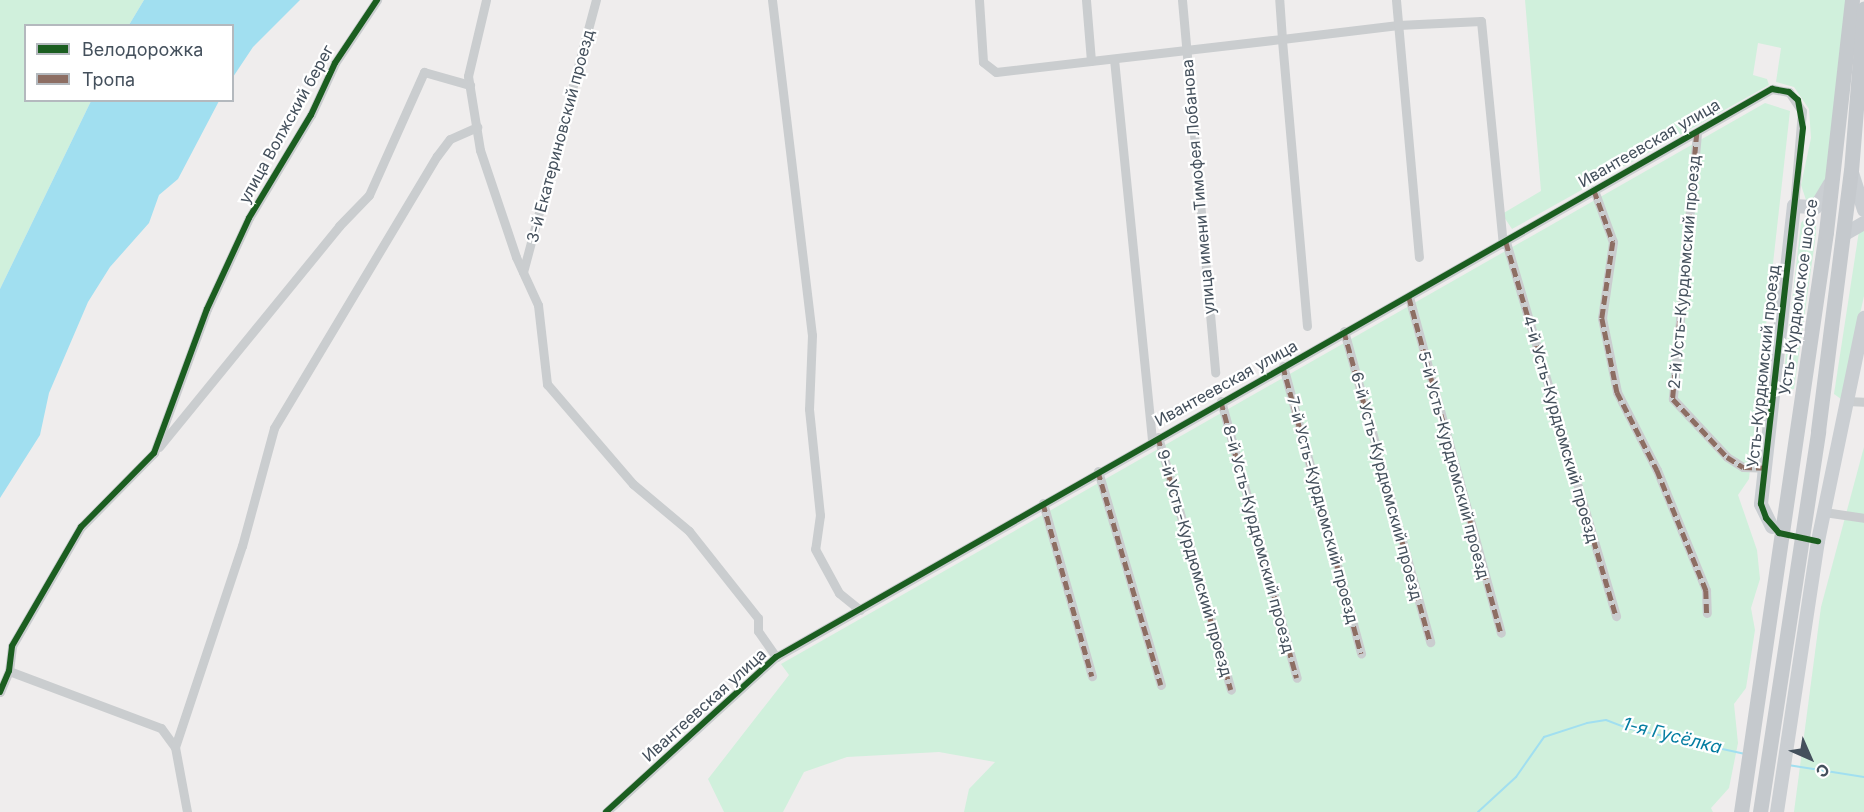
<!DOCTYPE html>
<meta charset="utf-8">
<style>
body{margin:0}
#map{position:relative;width:1864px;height:812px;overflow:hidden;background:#efeded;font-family:Inter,sans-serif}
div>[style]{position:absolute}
.green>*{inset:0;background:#d0f0dc}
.water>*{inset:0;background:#a1dff0}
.stream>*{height:2px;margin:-1px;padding:0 1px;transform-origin:1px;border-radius:1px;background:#a1dff0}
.street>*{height:9px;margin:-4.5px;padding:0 4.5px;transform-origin:4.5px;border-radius:4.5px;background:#cacdcf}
.secondary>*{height:14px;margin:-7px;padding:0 7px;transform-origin:7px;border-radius:7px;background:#caced2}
.primary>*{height:15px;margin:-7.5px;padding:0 7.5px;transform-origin:7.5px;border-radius:7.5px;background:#c5c9cd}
.quiet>*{height:4.5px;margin-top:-2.25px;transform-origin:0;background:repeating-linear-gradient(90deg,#8d6e63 0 9px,transparent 0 13.5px)}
.cycleway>*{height:6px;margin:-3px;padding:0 3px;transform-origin:3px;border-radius:3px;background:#1b5e20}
span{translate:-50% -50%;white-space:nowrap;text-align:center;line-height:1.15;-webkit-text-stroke:4.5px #fff;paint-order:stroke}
.street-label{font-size:16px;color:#44505c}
.water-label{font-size:18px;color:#047da1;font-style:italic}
.legend{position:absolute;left:24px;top:24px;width:210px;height:78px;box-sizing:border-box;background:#fff;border:2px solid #b4b9be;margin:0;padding:8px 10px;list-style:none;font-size:18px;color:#44505c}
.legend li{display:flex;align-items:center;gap:12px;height:30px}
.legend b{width:30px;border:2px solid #b4b9be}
.north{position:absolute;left:1780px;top:728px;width:60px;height:60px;-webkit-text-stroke:4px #fff;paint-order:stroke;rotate:135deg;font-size:16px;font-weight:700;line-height:24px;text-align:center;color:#44505c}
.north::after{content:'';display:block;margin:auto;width:21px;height:27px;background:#44505c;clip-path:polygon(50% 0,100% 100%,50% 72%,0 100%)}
</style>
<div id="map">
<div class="green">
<div style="clip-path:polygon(0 0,144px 0,129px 25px,26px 26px,26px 100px,91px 101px,0 289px)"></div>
<div style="clip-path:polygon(1525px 0,1847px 0,1826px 179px,1815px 203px,1806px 200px,1801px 185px,1811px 138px,1809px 109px,1794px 87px,1776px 82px,1781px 48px,1758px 43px,1753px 75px,1767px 79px,1769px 85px,1512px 229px,1502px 214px,1541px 191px)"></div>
<div style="clip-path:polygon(1765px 103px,1790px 111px,1749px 479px,1738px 495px,1757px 550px,1760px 579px,1751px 608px,1755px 630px,1746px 688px,1734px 704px,1738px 743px,1729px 788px,1711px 808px,1713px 812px,964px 812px,969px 789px,995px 762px,939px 752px,847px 757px,804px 772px,783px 812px,724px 812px,708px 779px,789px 675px,781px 664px)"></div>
<div style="clip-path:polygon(1807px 216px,1816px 219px,1816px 234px,1794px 389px,1782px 389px,1801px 223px)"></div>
<div style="clip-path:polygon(1864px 227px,1864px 296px,1841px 399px,1834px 394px,1859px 231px)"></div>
<div style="clip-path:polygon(1864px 447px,1864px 812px,1794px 812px,1821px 607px)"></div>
</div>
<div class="water">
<div style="clip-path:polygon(144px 0,300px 0,253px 47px,233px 77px,232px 26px,129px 25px)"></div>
<div style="clip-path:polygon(91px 101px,219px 101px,178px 179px,159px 195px,149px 223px,110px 267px,88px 302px,49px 393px,40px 435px,0 498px,0 289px)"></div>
</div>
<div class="stream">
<div style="left:1788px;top:765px;width:77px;rotate:9deg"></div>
<div style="left:1478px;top:812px;width:52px;rotate:-42.6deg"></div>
<div style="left:1516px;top:777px;width:49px;rotate:-55deg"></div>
<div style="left:1544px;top:737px;width:45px;rotate:-18deg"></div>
<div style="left:1587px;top:723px;width:19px;rotate:-9deg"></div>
<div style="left:1606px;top:720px;width:22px;rotate:21deg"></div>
<div style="left:1627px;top:728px;width:121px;rotate:12.4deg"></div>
</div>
<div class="street">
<div style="left:486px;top:0;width:78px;rotate:103.3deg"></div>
<div style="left:468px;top:76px;width:75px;rotate:80.8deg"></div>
<div style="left:480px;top:150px;width:113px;rotate:71.4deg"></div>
<div style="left:516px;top:257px;width:53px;rotate:65.4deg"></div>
<div style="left:538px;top:305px;width:80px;rotate:83.5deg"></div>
<div style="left:547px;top:384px;width:132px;rotate:49.3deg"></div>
<div style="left:633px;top:484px;width:73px;rotate:40deg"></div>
<div style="left:689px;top:531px;width:111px;rotate:51.6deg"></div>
<div style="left:758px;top:618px;width:13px;rotate:90deg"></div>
<div style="left:758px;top:631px;width:32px;rotate:55deg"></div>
<div style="left:772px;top:0;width:337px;rotate:83.2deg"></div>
<div style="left:812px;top:335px;width:74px;rotate:92.3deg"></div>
<div style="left:809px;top:409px;width:107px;rotate:84.1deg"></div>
<div style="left:820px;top:515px;width:34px;rotate:98deg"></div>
<div style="left:815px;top:549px;width:50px;rotate:61.4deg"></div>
<div style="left:839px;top:593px;width:27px;rotate:39deg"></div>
<div style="left:979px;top:0;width:62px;rotate:86.3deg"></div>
<div style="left:983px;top:62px;width:16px;rotate:38deg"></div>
<div style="left:996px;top:72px;width:288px;rotate:-6.6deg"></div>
<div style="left:1282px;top:39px;width:39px;rotate:-94deg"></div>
<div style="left:1086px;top:0;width:61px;rotate:85.3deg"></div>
<div style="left:1182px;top:0;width:374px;rotate:84.9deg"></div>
<div style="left:1396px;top:0;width:258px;rotate:84.9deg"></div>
<div style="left:1114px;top:59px;width:383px;rotate:84.3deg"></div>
<div style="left:1697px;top:133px;width:267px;rotate:95.2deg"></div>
<div style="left:1673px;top:399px;width:79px;rotate:47deg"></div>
<div style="left:1727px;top:457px;width:19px;rotate:32deg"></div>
<div style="left:1743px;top:467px;width:23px;rotate:2deg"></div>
<div style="left:1594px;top:190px;width:55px;rotate:69.9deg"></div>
<div style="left:1613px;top:242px;width:77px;rotate:98.2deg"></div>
<div style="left:1602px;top:318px;width:76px;rotate:78.5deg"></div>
<div style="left:1617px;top:392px;width:88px;rotate:62.9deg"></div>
<div style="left:1657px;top:470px;width:130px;rotate:67.8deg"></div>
<div style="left:1706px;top:590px;width:23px;rotate:88deg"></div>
<div style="left:1506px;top:242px;width:390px;rotate:73.6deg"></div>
<div style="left:523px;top:272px;width:282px;rotate:-75deg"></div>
<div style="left:1409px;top:297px;width:348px;rotate:74.7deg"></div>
<div style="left:1307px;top:326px;width:288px;rotate:-95deg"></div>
<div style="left:1282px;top:39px;width:117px;rotate:-6.9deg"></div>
<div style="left:1398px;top:25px;width:83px;rotate:-2.8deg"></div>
<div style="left:1481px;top:21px;width:224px;rotate:84.4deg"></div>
<div style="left:1344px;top:331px;width:323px;rotate:74.5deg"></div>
<div style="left:1283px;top:366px;width:298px;rotate:74.8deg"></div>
<div style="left:1221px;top:401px;width:287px;rotate:74.7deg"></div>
<div style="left:1847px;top:401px;width:17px;rotate:3deg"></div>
<div style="left:1158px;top:437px;width:263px;rotate:73.9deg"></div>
<div style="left:159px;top:447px;width:285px;rotate:-50.8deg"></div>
<div style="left:339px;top:226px;width:43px;rotate:-45.9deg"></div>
<div style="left:369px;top:195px;width:135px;rotate:-65.9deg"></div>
<div style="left:424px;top:72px;width:48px;rotate:15.8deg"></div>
<div style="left:1098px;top:471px;width:223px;rotate:73.6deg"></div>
<div style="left:1043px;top:503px;width:180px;rotate:74.2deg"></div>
<div style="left:1824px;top:512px;width:40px;rotate:8.5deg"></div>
<div style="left:9px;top:671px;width:162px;rotate:20.6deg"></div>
<div style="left:161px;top:728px;width:24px;rotate:54deg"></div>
<div style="left:175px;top:747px;width:66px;rotate:79.5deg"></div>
<div style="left:0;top:692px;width:23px;rotate:-67deg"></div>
<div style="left:9px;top:671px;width:25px;rotate:-83deg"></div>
<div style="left:12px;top:646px;width:138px;rotate:-59.9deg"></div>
<div style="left:81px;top:527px;width:104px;rotate:-45.4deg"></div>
<div style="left:154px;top:453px;width:153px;rotate:-69.8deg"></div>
<div style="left:207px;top:309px;width:100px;rotate:-65.2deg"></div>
<div style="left:249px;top:218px;width:120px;rotate:-59deg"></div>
<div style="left:311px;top:115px;width:57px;rotate:-65.2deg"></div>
<div style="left:335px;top:63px;width:76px;rotate:-56.3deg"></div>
<div style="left:175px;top:747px;width:212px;rotate:-71.6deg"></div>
<div style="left:242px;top:546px;width:122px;rotate:-74.8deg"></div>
<div style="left:274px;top:428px;width:317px;rotate:-59.1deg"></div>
<div style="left:437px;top:156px;width:21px;rotate:-53deg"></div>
<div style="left:450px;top:139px;width:30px;rotate:-24deg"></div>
<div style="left:606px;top:812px;width:230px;rotate:-42.4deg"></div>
<div style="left:776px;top:657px;width:1147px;rotate:-29.7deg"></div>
<div style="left:1772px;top:89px;width:17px;rotate:10deg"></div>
<div style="left:1789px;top:92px;width:23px;rotate:56deg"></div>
<div style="left:1802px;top:111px;width:95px;rotate:94.8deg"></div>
</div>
<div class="secondary">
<div style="left:1852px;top:173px;width:39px;rotate:72deg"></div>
<div style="left:1843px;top:235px;width:24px;rotate:-30deg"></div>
<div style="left:1772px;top:527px;width:25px;rotate:-116deg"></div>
<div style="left:1761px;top:504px;width:300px;rotate:-83.7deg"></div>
<div style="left:1794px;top:206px;width:22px;rotate:3deg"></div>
<div style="left:1816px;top:207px;width:27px;rotate:-59deg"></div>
<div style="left:1777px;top:812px;width:274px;rotate:-81.4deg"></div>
<div style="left:1818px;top:541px;width:228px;rotate:-78.3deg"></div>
</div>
<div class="primary">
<div style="left:1741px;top:812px;width:586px;rotate:-81.66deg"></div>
<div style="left:1826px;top:232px;width:233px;rotate:-83.6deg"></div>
<div style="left:1760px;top:812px;width:385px;rotate:-81.3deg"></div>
<div style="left:1818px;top:431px;width:262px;rotate:-82.8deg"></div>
<div style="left:1851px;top:171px;width:163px;rotate:-85.4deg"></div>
</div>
<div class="quiet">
<div style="left:1697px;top:133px;width:267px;rotate:95.2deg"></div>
<div style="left:1673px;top:399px;width:79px;rotate:47deg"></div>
<div style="left:1727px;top:457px;width:19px;rotate:32deg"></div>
<div style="left:1743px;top:467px;width:23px;rotate:2deg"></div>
<div style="left:1594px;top:190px;width:55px;rotate:69.9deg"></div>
<div style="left:1613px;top:242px;width:77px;rotate:98.2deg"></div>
<div style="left:1602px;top:318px;width:76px;rotate:78.5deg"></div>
<div style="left:1617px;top:392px;width:88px;rotate:62.9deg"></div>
<div style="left:1657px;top:470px;width:130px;rotate:67.8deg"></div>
<div style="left:1706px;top:590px;width:23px;rotate:88deg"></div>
<div style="left:1506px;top:242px;width:390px;rotate:73.6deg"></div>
<div style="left:1409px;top:297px;width:348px;rotate:74.7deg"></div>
<div style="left:1344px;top:331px;width:323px;rotate:74.5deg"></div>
<div style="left:1283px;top:366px;width:298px;rotate:74.8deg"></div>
<div style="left:1221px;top:401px;width:287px;rotate:74.7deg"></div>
<div style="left:1158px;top:437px;width:263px;rotate:73.9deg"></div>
<div style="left:1098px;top:471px;width:223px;rotate:73.6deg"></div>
<div style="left:1043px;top:503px;width:180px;rotate:74.2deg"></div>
</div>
<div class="cycleway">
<div style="left:0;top:692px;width:23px;rotate:-67deg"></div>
<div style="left:9px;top:671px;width:25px;rotate:-83deg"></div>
<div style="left:12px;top:646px;width:138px;rotate:-59.9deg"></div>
<div style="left:81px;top:527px;width:104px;rotate:-45.4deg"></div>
<div style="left:154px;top:453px;width:153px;rotate:-69.8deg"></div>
<div style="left:207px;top:309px;width:100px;rotate:-65.2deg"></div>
<div style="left:249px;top:218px;width:120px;rotate:-59deg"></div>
<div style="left:311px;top:115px;width:57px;rotate:-65.2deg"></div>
<div style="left:335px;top:63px;width:76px;rotate:-56.3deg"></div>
<div style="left:606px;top:812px;width:230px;rotate:-42.4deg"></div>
<div style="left:776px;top:657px;width:1147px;rotate:-29.7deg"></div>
<div style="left:1772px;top:89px;width:17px;rotate:10deg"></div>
<div style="left:1789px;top:92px;width:12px;rotate:42deg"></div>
<div style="left:1798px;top:100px;width:28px;rotate:80deg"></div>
<div style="left:1803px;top:128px;width:378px;rotate:96.4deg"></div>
<div style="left:1761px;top:504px;width:15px;rotate:70deg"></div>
<div style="left:1766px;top:518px;width:20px;rotate:49deg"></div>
<div style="left:1779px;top:533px;width:40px;rotate:12deg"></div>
</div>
<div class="street-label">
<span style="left:286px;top:124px;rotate:-61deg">улица Волжский берег</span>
<span style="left:560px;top:136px;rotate:-75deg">3-й Екатериновский проезд</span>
<span style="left:1649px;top:143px;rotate:-30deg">Ивантеевская улица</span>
<span style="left:1198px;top:187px;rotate:-95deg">улица имени Тимофея Лобанова</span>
<span style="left:1684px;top:272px;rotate:-85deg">2-й Усть-Курдюмский проезд</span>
<span style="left:1798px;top:297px;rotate:-82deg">Усть-Курдюмское шоссе</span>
<span style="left:1763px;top:366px;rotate:-84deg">Усть-Курдюмский проезд</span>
<span style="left:1226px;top:383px;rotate:-29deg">Ивантеевская улица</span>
<span style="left:1561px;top:429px;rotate:74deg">4-й Усть-Курдюмский проезд</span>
<span style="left:1454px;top:465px;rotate:75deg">5-й Усть-Курдюмский проезд</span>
<span style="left:1387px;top:486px;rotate:75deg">6-й Усть-Курдюмский проезд</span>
<span style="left:1323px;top:510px;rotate:75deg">7-й Усть-Курдюмский проезд</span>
<span style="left:1259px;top:539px;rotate:75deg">8-й Усть-Курдюмский проезд</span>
<span style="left:1195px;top:563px;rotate:74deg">9-й Усть-Курдюмский проезд</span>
<span style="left:704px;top:705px;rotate:-42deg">Ивантеевская улица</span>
</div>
<div class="water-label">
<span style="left:1672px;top:736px;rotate:14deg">1-я Гусёлка</span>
</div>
<ul class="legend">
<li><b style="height:8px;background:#1b5e20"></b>Велодорожка</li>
<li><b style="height:8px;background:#8d6e63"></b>Тропа</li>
</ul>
<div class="north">С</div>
</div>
